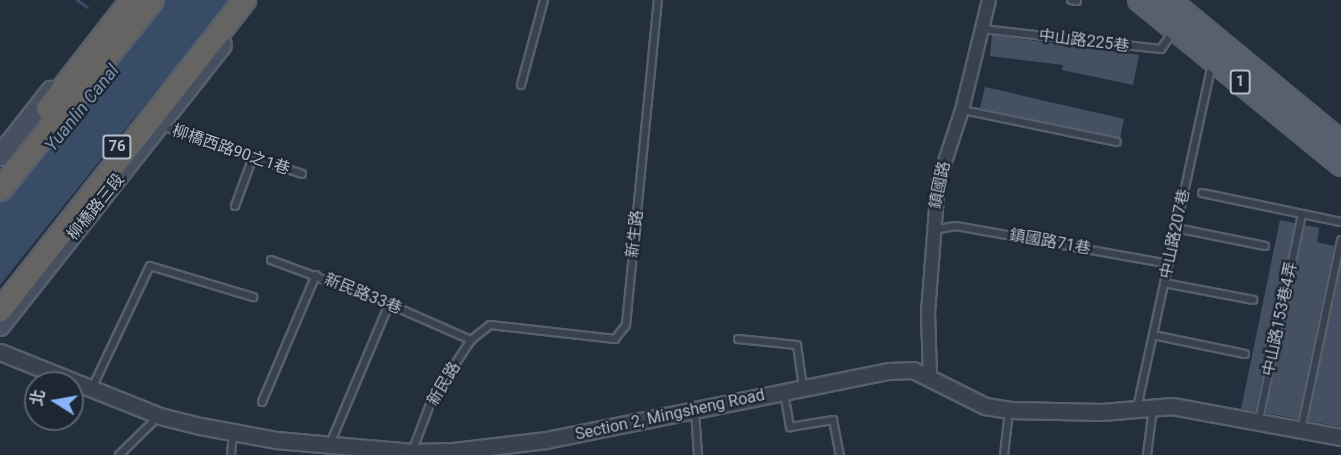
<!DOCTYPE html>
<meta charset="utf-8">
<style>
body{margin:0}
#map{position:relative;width:1341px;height:455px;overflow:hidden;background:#242f3e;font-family:Roboto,"Noto Sans TC",sans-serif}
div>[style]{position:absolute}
.water>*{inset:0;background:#394c67}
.stream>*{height:3px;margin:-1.5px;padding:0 1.5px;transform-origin:1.5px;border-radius:1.5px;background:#394c67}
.building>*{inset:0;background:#455162}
.roads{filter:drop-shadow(2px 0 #565f6c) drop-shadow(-2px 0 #565f6c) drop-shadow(0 2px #565f6c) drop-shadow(0 -2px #565f6c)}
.service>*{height:6px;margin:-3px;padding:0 3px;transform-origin:3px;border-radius:3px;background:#38414e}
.minor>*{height:12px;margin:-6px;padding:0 6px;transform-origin:6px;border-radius:6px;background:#38414e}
.tertiary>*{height:15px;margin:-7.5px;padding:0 7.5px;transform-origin:7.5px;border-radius:7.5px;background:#38414e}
.secondary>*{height:18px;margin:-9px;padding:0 9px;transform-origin:9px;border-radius:9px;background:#465061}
.primary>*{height:20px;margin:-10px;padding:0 10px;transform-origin:10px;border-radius:10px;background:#56606e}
.trunk>*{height:21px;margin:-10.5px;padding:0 10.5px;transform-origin:10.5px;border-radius:10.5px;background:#656462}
span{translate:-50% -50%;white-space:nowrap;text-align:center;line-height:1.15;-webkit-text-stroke:4.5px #1d2633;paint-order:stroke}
.shield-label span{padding:2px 4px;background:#1d2633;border:2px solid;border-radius:4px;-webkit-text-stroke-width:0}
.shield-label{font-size:15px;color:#b4bcc9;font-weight:700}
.street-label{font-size:16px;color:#b4bcc9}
.water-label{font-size:18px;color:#7c92b1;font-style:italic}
.north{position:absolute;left:24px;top:371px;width:60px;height:60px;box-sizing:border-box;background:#1d2633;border:2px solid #59626f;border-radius:50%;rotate:281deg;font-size:16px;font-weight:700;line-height:24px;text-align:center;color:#b4bcc9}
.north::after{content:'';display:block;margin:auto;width:21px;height:27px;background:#8ab4f8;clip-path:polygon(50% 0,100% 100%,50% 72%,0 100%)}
</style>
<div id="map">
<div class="water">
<div style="clip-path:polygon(160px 0,229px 0,0 285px,0 200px)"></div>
</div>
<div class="stream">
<div style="left:77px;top:0;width:12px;rotate:35deg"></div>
</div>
<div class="building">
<div style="clip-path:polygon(992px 35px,1139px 55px,1133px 85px,1062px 70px,1063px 65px,990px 56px)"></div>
<div style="clip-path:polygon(985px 87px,1124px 119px,1120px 138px,980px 108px)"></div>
<div style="clip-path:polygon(1280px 220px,1295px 223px,1255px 411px,1241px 409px)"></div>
<div style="clip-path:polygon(1305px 225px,1319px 228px,1317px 242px,1334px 246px,1298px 419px,1266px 413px)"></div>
<div style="clip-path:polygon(1341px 265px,1341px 427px,1308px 421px)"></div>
</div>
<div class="roads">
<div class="service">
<div style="left:1071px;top:0;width:6px;rotate:9deg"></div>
<div style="left:982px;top:29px;width:180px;rotate:6.4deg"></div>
<div style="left:1161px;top:49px;width:21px;rotate:-55deg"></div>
<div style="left:521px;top:85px;width:88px;rotate:-74.9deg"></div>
<div style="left:963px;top:110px;width:157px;rotate:11.7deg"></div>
<div style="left:162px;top:126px;width:148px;rotate:18.9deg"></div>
<div style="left:1202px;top:193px;width:142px;rotate:11.8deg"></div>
<div style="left:235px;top:206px;width:52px;rotate:-69.8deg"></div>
<div style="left:1176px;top:228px;width:91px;rotate:11.4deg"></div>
<div style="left:933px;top:230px;width:23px;rotate:-10deg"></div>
<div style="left:956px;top:226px;width:216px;rotate:10.1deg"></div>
<div style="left:271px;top:260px;width:126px;rotate:20.4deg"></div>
<div style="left:389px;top:304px;width:90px;rotate:23.7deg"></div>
<div style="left:1164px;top:283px;width:91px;rotate:10.8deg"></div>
<div style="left:1153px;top:335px;width:94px;rotate:11.7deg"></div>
<div style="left:738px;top:339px;width:59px;rotate:5.8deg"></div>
<div style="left:797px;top:345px;width:42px;rotate:81.9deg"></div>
<div style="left:92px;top:388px;width:135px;rotate:-64.6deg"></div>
<div style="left:150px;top:266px;width:108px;rotate:16.8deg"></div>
<div style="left:784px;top:393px;width:35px;rotate:80deg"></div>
<div style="left:790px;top:427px;width:44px;rotate:-9.2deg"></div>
<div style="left:833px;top:420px;width:36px;rotate:79deg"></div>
<div style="left:262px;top:402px;width:138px;rotate:-67deg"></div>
<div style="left:1137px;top:408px;width:353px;rotate:-77.7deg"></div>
<div style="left:695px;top:411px;width:44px;rotate:86.1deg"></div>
<div style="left:1259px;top:420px;width:209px;rotate:-78.2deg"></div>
<div style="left:1301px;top:430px;width:194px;rotate:-78.1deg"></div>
<div style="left:330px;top:444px;width:152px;rotate:-67.1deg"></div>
<div style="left:412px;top:452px;width:57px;rotate:-69.3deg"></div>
<div style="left:432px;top:399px;width:71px;rotate:-56.5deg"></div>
<div style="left:471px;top:340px;width:24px;rotate:-38deg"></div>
<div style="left:490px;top:325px;width:126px;rotate:6.4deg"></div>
<div style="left:615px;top:339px;width:18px;rotate:-52deg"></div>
<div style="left:626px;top:325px;width:327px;rotate:-84.4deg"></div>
<div style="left:119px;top:455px;width:56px;rotate:-44.3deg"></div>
<div style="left:231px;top:455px;width:21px;rotate:-85deg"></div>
<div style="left:1004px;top:455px;width:44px;rotate:-83.5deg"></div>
<div style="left:1147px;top:455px;width:47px;rotate:-82.7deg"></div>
</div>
<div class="minor">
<div style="left:930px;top:376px;width:63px;rotate:-91.8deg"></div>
<div style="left:928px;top:313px;width:130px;rotate:-85.6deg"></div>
<div style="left:938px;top:183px;width:77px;rotate:-71.8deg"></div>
<div style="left:962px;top:110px;width:113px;rotate:-76.2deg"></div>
</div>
<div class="tertiary">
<div style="left:0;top:352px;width:172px;rotate:21.8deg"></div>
<div style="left:160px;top:416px;width:41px;rotate:14deg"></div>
<div style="left:200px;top:426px;width:77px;rotate:10.4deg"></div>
<div style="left:276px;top:440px;width:137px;rotate:5deg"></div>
<div style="left:412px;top:452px;width:42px;rotate:-1.4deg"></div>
<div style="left:454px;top:451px;width:93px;rotate:-6.8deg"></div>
<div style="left:546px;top:440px;width:349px;rotate:-11.4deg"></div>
<div style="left:888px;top:371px;width:25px;rotate:-2deg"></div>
<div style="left:913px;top:370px;width:80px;rotate:26.6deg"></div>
<div style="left:985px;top:406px;width:24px;rotate:9deg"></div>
<div style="left:1009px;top:410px;width:93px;rotate:1.2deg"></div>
<div style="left:1102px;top:412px;width:70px;rotate:-4.9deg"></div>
<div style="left:1172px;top:406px;width:172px;rotate:10.4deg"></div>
</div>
<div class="secondary">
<div style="left:0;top:156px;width:83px;rotate:-51.9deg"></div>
<div style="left:0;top:326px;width:358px;rotate:-51.7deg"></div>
</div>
<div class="primary">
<div style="left:1139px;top:0;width:261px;rotate:39.2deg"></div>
<div style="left:1169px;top:0;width:223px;rotate:39.5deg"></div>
</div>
<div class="trunk">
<div style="left:47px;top:108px;width:137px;rotate:-52.1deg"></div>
<div style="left:0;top:189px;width:243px;rotate:-51.2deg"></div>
<div style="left:0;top:310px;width:395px;rotate:-51.8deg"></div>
</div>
</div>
<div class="shield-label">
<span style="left:1240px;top:82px">1</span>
<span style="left:117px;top:147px">76</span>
</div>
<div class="street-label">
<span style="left:1084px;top:41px;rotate:7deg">中山路225巷</span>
<span style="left:231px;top:150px;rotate:19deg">柳橋西路90之1巷</span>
<span style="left:940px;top:185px;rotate:-78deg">鎮國路</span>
<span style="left:96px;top:207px;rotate:-51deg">柳橋路三段</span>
<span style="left:635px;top:234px;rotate:-84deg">新生路</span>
<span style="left:1175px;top:234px;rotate:-78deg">中山路207巷</span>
<span style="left:1050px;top:242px;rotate:10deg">鎮國路71巷</span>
<span style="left:363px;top:294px;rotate:22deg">新民路33巷</span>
<span style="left:1280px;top:319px;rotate:-78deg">中山路153巷4弄</span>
<span style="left:444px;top:384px;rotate:-59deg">新民路</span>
<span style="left:670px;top:415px;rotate:-12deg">Section 2, Mingsheng Road</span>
</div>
<div class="water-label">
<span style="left:82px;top:108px;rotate:-51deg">Yuanlin Canal</span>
</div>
<div class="north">北</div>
</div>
